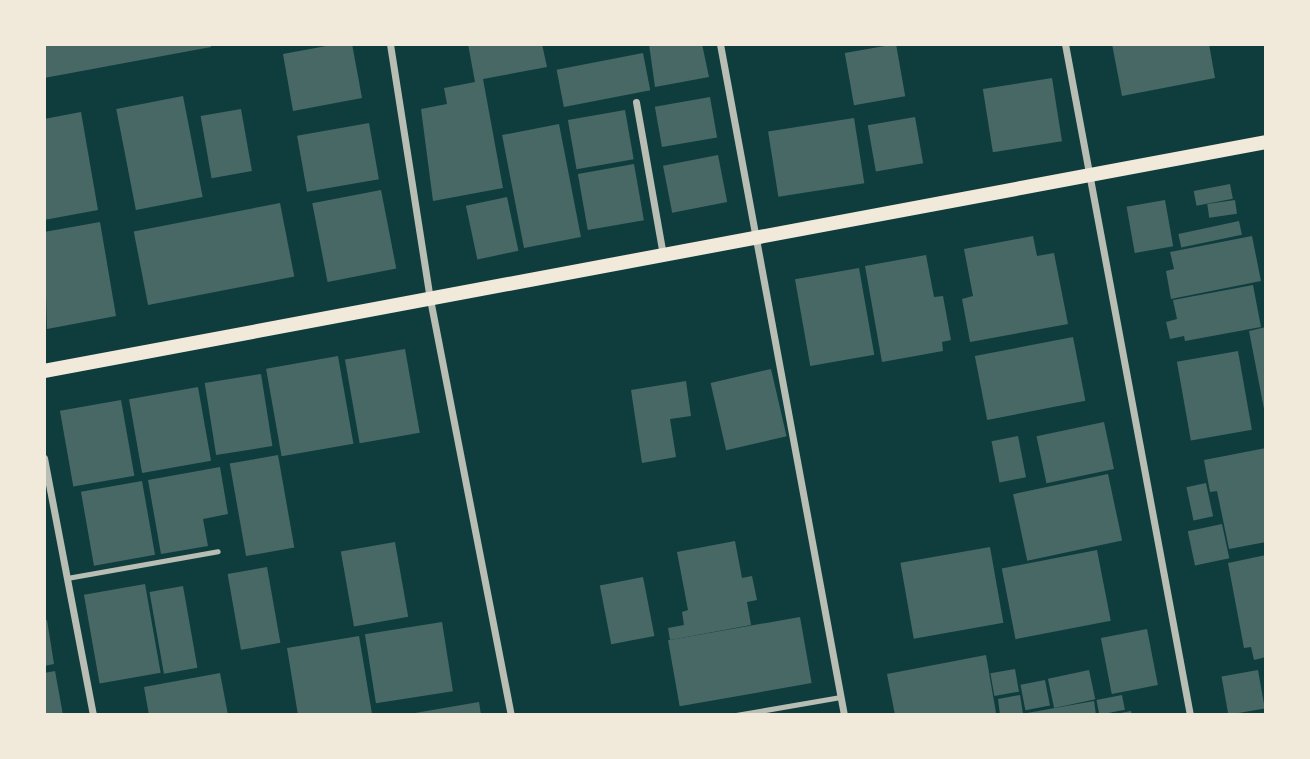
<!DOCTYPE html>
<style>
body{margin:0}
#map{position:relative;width:1310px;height:759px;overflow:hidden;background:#0f3d3e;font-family:"Sofia Sans Condensed",sans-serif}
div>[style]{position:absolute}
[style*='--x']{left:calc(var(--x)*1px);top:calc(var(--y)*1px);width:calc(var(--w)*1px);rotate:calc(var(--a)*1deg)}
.building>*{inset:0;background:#486865;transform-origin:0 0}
.service>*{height:5px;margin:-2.5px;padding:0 2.5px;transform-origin:2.5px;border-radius:2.5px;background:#b8beb3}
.minor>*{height:7px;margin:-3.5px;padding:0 3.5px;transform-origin:3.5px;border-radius:3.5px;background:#b8beb3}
.secondary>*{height:14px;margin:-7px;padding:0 7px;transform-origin:7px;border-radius:7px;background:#f1e9da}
span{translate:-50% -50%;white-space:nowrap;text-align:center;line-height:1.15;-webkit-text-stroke:7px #f1e9da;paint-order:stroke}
.frame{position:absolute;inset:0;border:46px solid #f1e9da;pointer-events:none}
</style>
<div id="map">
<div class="building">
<div style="clip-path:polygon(44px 44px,211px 44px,211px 47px,44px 78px)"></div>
<div style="clip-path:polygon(337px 44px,352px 44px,362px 98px,293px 111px,283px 54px)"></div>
<div style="clip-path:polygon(468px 44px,542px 44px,547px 67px,483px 79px,503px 188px,433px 201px,421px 109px,447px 104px,444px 88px,475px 82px)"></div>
<div style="clip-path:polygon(649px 44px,702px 44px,709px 77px,655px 87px)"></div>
<div style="left:896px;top:44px;width:53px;height:52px;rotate:80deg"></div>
<div style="clip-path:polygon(1112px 44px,1209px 44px,1215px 78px,1122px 96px)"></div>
<div style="left:643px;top:53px;width:38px;height:88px;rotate:79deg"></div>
<div style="left:1052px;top:78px;width:64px;height:70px;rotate:81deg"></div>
<div style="left:183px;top:96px;width:103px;height:68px;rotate:79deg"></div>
<div style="left:710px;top:97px;width:41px;height:56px;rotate:80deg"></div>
<div style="left:241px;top:109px;width:63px;height:41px;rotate:80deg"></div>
<div style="left:625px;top:110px;width:50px;height:58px;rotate:80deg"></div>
<div style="clip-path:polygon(81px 112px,98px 210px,44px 220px,44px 119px)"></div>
<div style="left:915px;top:117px;width:47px;height:48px;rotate:80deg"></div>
<div style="left:854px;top:118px;width:66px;height:87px;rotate:81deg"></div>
<div style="left:369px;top:123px;width:57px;height:73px;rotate:80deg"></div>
<div style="left:559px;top:124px;width:115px;height:58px;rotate:79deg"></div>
<div style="left:718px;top:155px;width:48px;height:56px;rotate:79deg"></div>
<div style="left:634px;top:164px;width:57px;height:57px;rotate:80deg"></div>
<div style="left:1230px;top:184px;width:15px;height:37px;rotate:79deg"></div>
<div style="left:381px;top:190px;width:80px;height:70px;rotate:79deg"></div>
<div style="left:507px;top:197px;width:55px;height:42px;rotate:78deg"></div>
<div style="left:1165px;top:200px;width:47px;height:39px;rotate:80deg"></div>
<div style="left:1235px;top:200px;width:14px;height:28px;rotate:82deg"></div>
<div style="left:280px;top:203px;width:75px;height:149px;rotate:79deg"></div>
<div style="left:1239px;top:221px;width:14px;height:62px;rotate:78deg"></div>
<div style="clip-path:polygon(100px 222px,116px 316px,47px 329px,44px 232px)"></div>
<div style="clip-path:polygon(1033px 236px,1037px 256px,1054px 253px,1068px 324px,970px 342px,962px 299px,973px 296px,964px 249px)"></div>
<div style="clip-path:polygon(1252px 236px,1261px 281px,1171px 299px,1166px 271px,1174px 269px,1170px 252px)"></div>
<div style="clip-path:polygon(926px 255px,934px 297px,943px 296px,951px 340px,942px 342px,943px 351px,882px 362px,865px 266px)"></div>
<div style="left:859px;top:268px;width:88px;height:65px;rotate:80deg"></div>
<div style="clip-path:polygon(1253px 285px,1261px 327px,1185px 341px,1184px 336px,1170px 339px,1166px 322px,1177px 319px,1173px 300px)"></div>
<div style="clip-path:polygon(1266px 327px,1266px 414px,1265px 414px,1249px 331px)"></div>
<div style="left:1073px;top:337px;width:65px;height:100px;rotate:79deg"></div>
<div style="left:405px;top:349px;width:85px;height:61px;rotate:80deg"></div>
<div style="left:1238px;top:351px;width:80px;height:62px;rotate:80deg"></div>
<div style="left:338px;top:356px;width:89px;height:73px;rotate:80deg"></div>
<div style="left:771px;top:369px;width:69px;height:62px;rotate:77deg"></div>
<div style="left:261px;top:374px;width:73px;height:57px;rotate:81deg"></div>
<div style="clip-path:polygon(686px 381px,691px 416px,670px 419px,676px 457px,642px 463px,631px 390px)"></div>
<div style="left:198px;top:387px;width:75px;height:70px;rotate:80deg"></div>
<div style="left:121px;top:400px;width:77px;height:62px;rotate:80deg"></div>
<div style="left:1104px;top:422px;width:48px;height:69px;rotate:78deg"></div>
<div style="left:1018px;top:436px;width:42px;height:27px;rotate:79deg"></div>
<div style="clip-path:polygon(1266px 448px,1266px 542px,1229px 549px,1217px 491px,1210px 492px,1204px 460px)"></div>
<div style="left:278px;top:455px;width:94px;height:49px;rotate:80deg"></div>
<div style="clip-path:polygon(220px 467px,228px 514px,203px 519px,208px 546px,161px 554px,148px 480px)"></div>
<div style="left:1108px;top:474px;width:68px;height:97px;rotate:78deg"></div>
<div style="left:142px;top:481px;width:75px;height:62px;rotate:80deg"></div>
<div style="left:1206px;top:483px;width:34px;height:20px;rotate:78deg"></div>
<div style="left:1222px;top:524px;width:35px;height:35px;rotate:78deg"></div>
<div style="clip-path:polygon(735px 541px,742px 578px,752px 576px,757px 600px,747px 602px,751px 625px,670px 640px,668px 628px,684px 625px,682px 612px,688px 610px,677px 552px)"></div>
<div style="left:395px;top:542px;width:76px;height:55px;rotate:80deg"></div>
<div style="left:990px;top:547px;width:77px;height:91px;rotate:80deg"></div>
<div style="left:1097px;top:550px;width:72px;height:97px;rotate:79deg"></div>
<div style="clip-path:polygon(1266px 555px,1266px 657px,1254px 660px,1251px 647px,1244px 648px,1228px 563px)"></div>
<div style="left:267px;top:567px;width:77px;height:40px;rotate:80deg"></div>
<div style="left:643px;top:577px;width:60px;height:44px;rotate:79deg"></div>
<div style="left:145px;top:584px;width:90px;height:62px;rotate:80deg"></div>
<div style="left:183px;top:586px;width:83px;height:34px;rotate:80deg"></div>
<div style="left:800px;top:617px;width:67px;height:134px;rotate:80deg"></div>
<div style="clip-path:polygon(47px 620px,54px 664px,44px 666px,44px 621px)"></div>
<div style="left:442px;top:622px;width:70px;height:78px;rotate:81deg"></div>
<div style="left:1147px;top:629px;width:57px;height:47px;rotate:79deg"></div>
<div style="clip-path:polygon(359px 636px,372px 714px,298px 715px,287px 648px)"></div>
<div style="clip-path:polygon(986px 655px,996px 713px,895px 715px,887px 674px)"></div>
<div style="left:1015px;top:669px;width:23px;height:25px;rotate:80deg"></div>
<div style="left:1089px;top:670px;width:30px;height:42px;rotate:78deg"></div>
<div style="left:1258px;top:670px;width:39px;height:37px;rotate:80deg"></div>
<div style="clip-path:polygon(55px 671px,63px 715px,44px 715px,44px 673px)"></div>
<div style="clip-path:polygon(220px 673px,228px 715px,149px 715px,144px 687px)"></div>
<div style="left:1045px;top:680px;width:26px;height:25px;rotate:79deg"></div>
<div style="clip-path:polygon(1020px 695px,1023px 714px,1000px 715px,998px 699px)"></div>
<div style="left:1122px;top:695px;width:15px;height:26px;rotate:79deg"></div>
<div style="clip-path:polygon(1094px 701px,1096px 715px,1027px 715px,1027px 713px)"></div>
<div style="clip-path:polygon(479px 702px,481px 715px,410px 715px,409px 714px)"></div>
<div style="clip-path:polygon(1131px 711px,1132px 715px,1115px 715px,1115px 714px)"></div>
</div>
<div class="service">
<div style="--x:67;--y:578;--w:153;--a:-10.1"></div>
<div style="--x:736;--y:715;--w:106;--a:-9.8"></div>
</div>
<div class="minor">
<div style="--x:390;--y:44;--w:258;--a:81.1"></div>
<div style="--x:430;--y:299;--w:424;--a:79"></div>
<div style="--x:720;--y:44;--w:682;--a:79.53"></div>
<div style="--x:1065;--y:44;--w:683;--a:79.45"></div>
<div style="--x:636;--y:102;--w:155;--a:80"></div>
<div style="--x:44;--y:458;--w:262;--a:79.2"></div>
</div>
<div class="secondary">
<div style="--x:44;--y:371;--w:1243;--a:-10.61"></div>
</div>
<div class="frame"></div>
</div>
